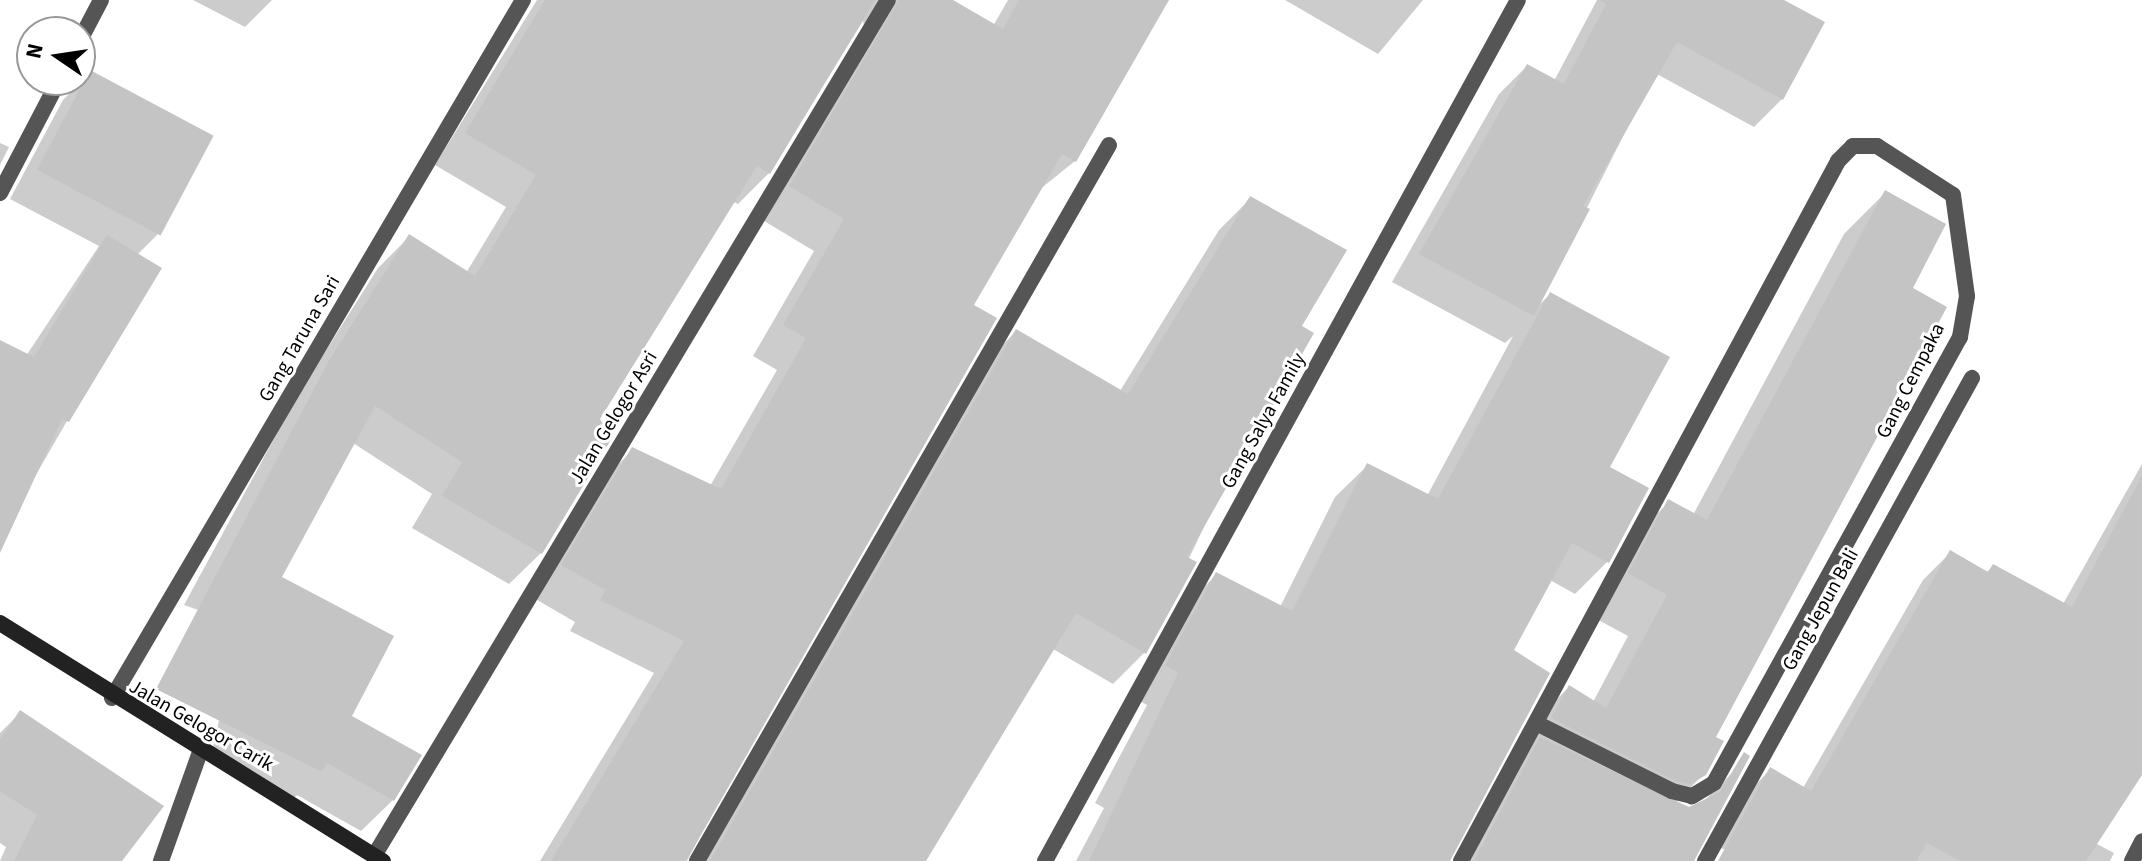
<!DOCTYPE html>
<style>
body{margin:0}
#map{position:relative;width:2142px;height:861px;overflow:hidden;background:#fff;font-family:"Source Sans 3",sans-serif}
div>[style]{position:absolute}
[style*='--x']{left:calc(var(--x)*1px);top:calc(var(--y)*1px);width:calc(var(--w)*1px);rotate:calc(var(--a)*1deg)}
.shadow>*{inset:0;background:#0003}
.building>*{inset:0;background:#c4c4c4;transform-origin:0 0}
.street>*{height:16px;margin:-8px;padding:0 8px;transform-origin:8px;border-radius:8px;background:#555}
.secondary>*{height:16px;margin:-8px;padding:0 8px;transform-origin:8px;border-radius:8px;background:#222}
span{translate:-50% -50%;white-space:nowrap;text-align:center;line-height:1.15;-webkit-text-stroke:6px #fff;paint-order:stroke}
.street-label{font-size:20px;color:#000}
.north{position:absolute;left:16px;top:16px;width:80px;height:80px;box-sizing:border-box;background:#fff;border:2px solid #999;border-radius:50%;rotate:283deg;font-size:22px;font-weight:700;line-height:32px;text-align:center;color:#000}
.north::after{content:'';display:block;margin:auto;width:28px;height:36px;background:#000;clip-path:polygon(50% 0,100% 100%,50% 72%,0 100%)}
</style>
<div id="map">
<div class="shadow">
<div style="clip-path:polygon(193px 0,272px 0,245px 27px)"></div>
<div style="clip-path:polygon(537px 0,949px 0,993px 26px,1008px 0,1167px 0,1075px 161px,1039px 190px,972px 305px,687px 861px,540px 861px,654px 673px,570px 631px,575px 622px,532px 597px,601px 481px,633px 450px,710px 486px,777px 370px,753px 356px,814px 251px,759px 218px,867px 39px,863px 21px,769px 173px,738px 204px,732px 201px,598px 419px,541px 553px,509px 584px,412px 528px,432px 494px,353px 443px,280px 578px,393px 800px,361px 831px,297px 795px,289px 803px,210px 761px,240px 625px,184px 605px,296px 398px,378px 268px,410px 236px,466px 273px,506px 207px,435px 165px)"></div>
<div style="clip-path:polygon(1285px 0,1423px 0,1378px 54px)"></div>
<div style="clip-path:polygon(1597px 0,1780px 0,1782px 99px,1754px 127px,1655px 73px,1537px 307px,1550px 294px,1608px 468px,1607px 562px,1575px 594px,1550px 580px,1511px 651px,1448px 861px,1076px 861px,1104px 808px,1095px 803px,1147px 705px,1134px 698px,1185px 606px,1217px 574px,1280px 607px,1335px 497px,1368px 465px,1427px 496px,1513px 336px,1505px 343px,1392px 282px,1499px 94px,1527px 66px,1554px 81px)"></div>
<div style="clip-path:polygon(91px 72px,210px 137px,158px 234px,137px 255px,67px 421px,0 537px,0 342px,26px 356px,99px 246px,10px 199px,63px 100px)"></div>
<div style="clip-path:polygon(0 143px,9px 147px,0 165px)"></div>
<div style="clip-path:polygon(1885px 193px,1910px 289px,1713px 737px,1704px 774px,1676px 802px,1689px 809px,1702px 803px,1748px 757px,1674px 861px,1460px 861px,1528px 728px,1569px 687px,1593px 702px,1628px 636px,1589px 615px,1628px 542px,1669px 502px,1693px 515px,1844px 234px)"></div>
<div style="clip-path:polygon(1251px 198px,1299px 327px,1144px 653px,1113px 684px,1053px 649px,924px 861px,698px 861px,985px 363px,1016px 331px,1120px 391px,1219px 230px)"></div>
<div style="clip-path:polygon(2142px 464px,2142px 771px,2095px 843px,2114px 853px,2110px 861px,1745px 861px,1716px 845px,1743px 797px,1770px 770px,1803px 788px,1923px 580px,1950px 553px,1986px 573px,1993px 566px,2063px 604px)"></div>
<div style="clip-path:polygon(20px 713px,119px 861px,0 861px,6px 847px,0 843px,0 733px)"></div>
</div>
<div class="building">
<div style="clip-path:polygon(545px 0,875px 0,770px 174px,757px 166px,600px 419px,612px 438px,542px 554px,442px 496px,462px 462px,375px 406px,282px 577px,394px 636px,352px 716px,422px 755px,394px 801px,327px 763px,322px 772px,156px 689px,327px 364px,409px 234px,475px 276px,536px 175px,465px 133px)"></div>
<div style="clip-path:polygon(899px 0,953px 0,1003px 29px,1019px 0,1169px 0,1076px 162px,1062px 154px,974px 305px,997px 318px,686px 861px,551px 861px,684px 641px,600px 600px,605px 590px,561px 565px,632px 447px,721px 489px,806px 338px,783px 325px,844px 219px,789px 186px)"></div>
<div style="clip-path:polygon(1599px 0,1784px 0,1825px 22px,1783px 100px,1677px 42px,1583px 206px,1590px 209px,1534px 316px,1419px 254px,1527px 64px,1564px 84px,1606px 4px)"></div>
<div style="left:90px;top:70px;width:140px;height:113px;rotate:28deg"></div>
<div style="clip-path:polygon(1885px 190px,1946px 224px,1913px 288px,1947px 307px,1716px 737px,1724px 741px,1706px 775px,1690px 784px,1676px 781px,1551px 718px,1569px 685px,1606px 708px,1667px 595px,1628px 573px,1668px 499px,1707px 520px)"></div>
<div style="clip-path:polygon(1250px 196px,1347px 250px,1302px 326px,1314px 333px,1187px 557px,1197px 562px,1146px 654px,1076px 613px,926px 861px,710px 861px,1016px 329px,1128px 394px)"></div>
<div style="clip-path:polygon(107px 235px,162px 268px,69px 422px,62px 419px,0 553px,0 340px,34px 357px)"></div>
<div style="clip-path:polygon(1550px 292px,1670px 357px,1610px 467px,1649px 488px,1609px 563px,1572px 543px,1514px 650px,1550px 673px,1450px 861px,1089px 861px,1178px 673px,1165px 665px,1216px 572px,1292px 611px,1367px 463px,1438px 499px)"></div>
<div style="clip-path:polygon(2142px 476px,2142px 775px,2086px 861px,1960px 861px,1927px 843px,1916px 861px,1718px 861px,1770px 767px,1811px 791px,1950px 550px,1988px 572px,1993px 564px,2072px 607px)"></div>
<div style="clip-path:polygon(20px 710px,164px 806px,122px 861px,14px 861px,37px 815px,0 791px,0 740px)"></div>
<div style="clip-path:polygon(1540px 737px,1689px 807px,1720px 792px,1744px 752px,1750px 756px,1694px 861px,1474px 861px)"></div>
</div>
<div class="street">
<div style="--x:80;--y:40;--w:45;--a:-62.3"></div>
<div style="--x:0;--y:193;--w:127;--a:-62.4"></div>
<div style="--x:112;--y:698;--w:810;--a:-59.51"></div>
<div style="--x:374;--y:856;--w:998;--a:-59.02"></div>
<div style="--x:161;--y:861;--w:119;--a:-70.3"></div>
<div style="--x:697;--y:861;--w:826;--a:-60.08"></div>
<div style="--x:1045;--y:861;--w:982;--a:-61.22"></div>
<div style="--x:1461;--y:861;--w:795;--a:-61.69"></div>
<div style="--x:1838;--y:161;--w:21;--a:-45"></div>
<div style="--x:1853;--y:146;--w:24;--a:0"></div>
<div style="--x:1877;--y:146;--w:90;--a:32.8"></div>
<div style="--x:1953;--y:195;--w:102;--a:82.1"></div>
<div style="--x:1967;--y:296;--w:42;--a:99.7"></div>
<div style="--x:1960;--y:337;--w:509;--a:118.88"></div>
<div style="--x:1714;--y:783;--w:26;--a:149"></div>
<div style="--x:1692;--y:796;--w:21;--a:-166"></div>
<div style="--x:1672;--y:791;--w:150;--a:-153.4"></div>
<div style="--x:1705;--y:861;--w:552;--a:-61.07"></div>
<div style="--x:2132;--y:861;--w:22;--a:-63"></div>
</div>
<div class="secondary">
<div style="--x:0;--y:623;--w:451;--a:31.9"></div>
</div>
<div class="street-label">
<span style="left:300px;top:339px;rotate:-60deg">Gang Taruna Sari</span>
<span style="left:1911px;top:381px;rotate:-63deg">Gang Cempaka</span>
<span style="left:614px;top:418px;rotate:-59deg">Jalan Gelogor Asri</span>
<span style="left:1264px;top:421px;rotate:-61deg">Gang Salya Family</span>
<span style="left:1821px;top:610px;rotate:-61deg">Gang Jepun Bali</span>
<span style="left:201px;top:726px;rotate:30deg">Jalan Gelogor Carik</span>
</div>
<div class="north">N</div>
</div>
